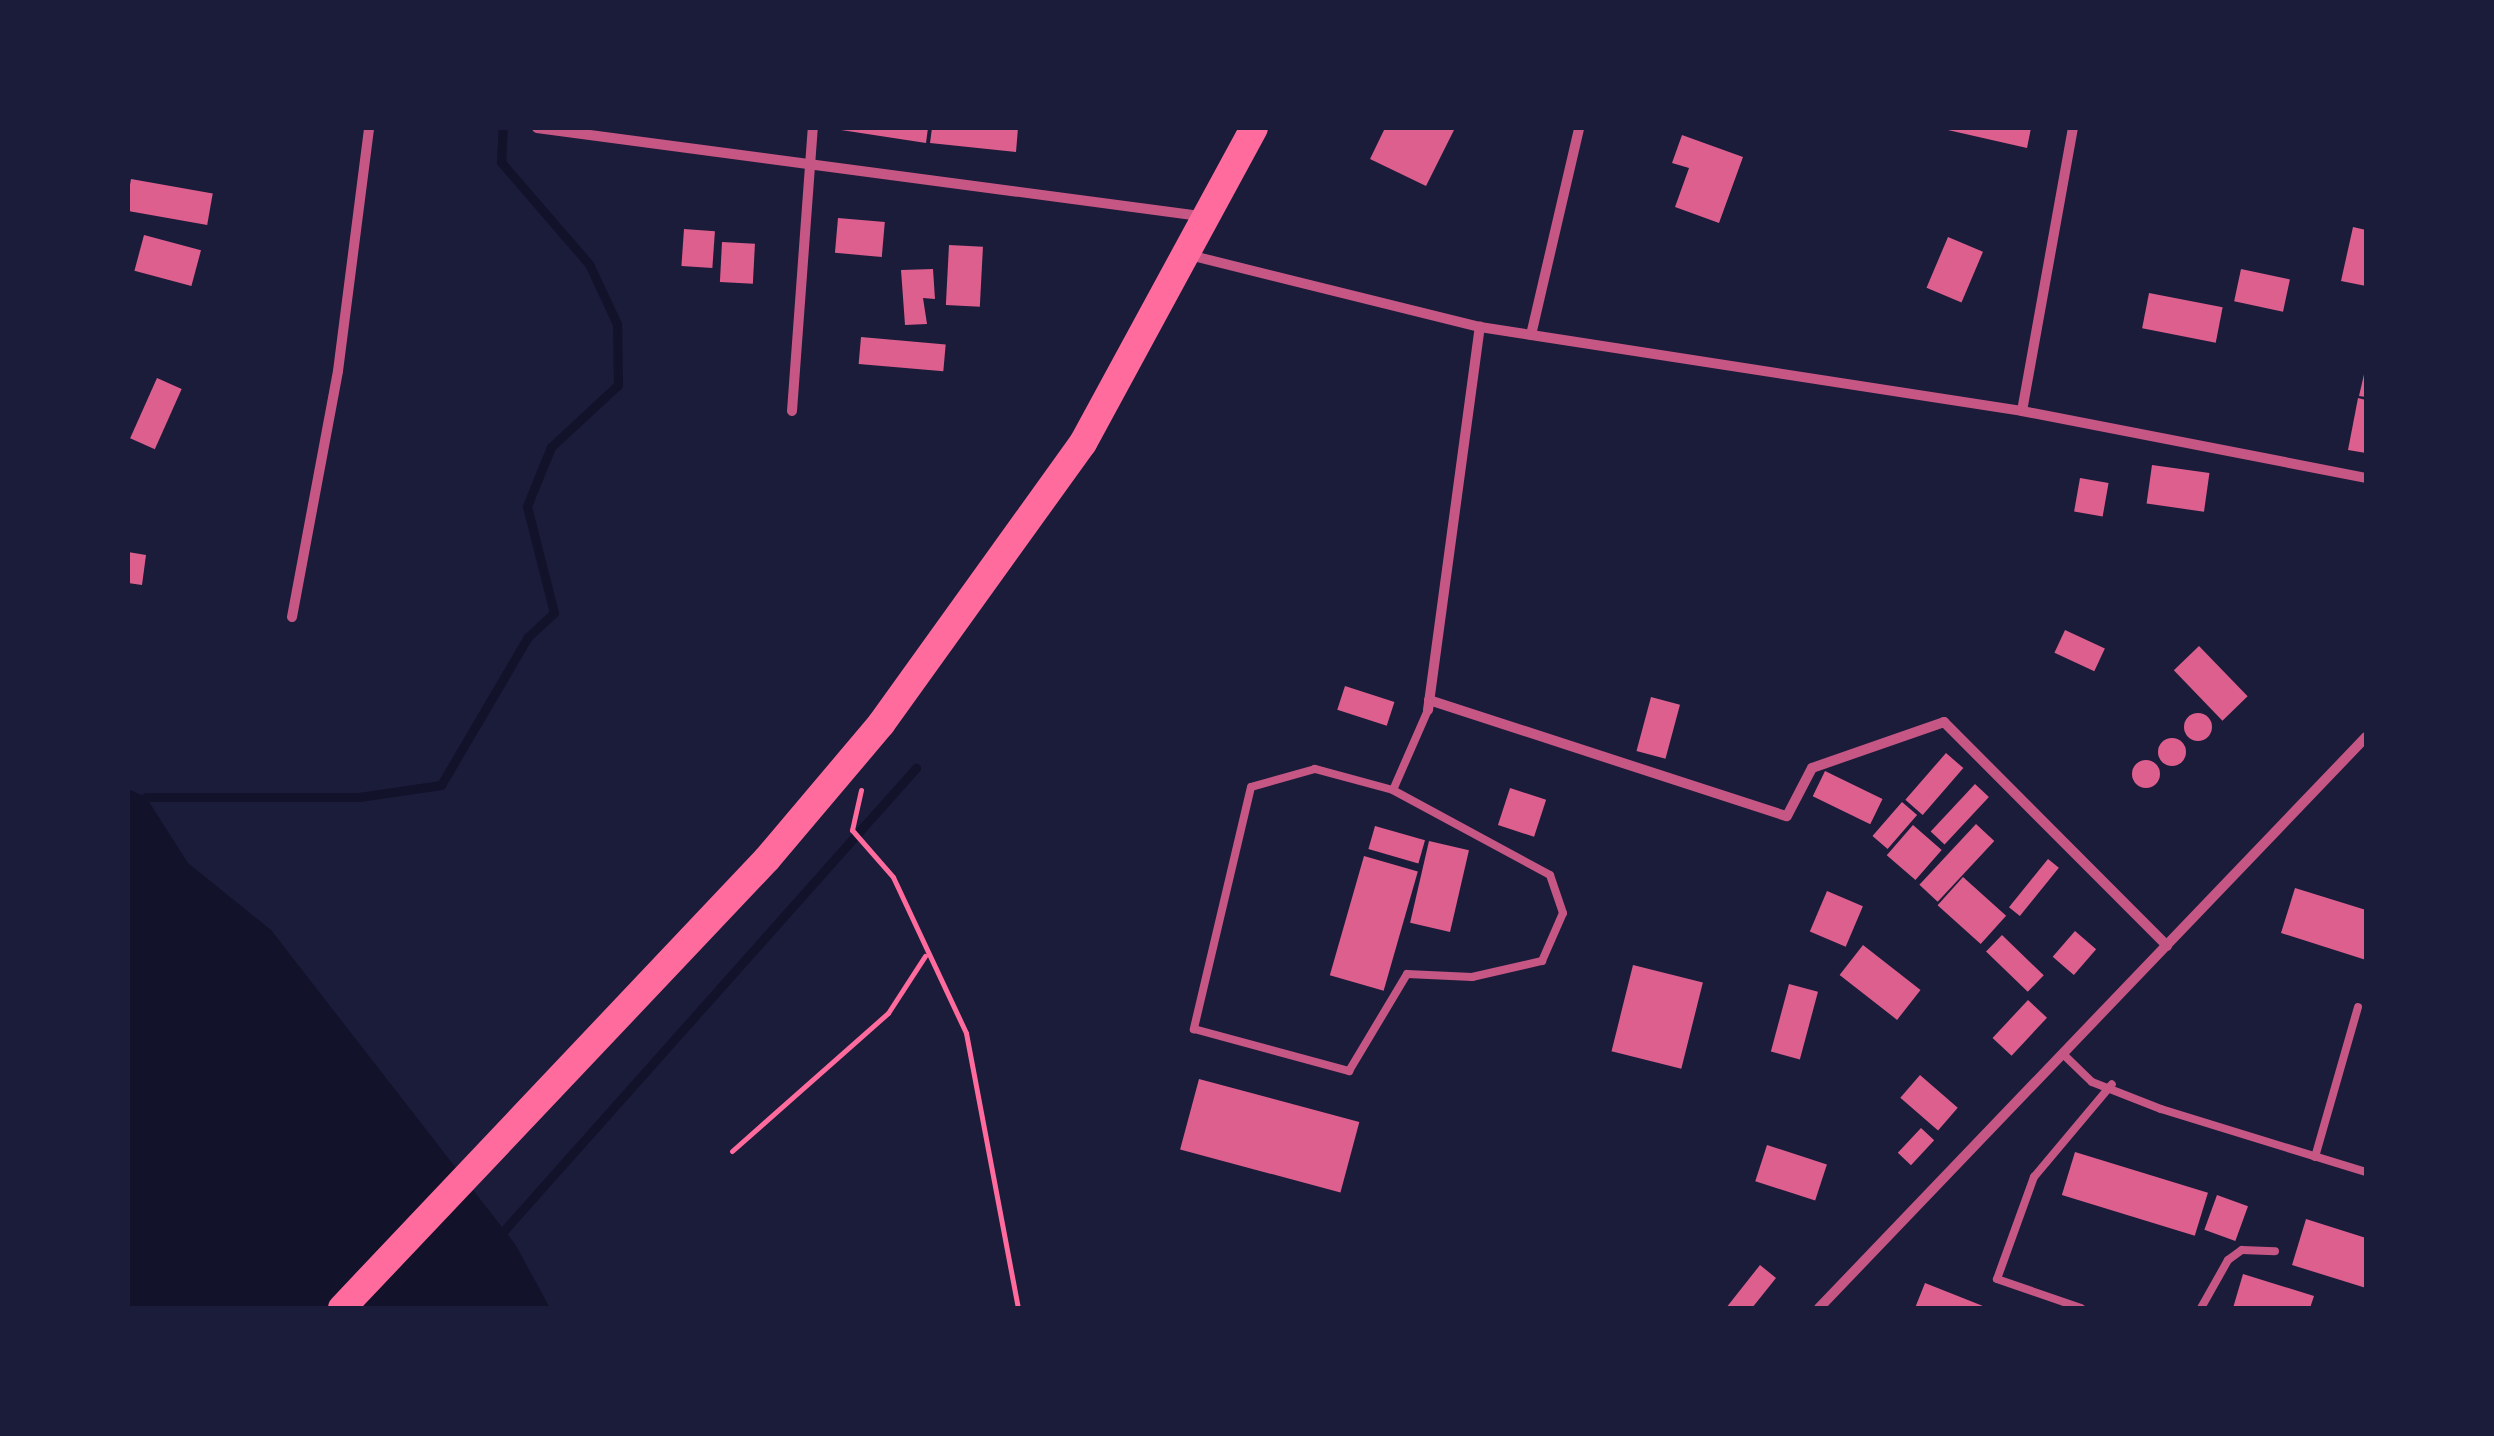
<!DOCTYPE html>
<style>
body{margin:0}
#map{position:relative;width:2494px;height:1436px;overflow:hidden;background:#1b1b3a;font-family:"Fira Sans",sans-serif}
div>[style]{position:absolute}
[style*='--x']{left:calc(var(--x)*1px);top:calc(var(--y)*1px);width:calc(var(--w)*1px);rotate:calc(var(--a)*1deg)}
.water>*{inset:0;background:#12122b}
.stream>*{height:9px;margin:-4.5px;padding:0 4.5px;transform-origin:4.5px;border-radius:4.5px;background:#12122b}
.building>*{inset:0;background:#dd5f8e;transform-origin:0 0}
.round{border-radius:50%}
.path>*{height:5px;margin:-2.5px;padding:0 2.5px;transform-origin:2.5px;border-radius:2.5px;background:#ff6b9d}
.service>*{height:8px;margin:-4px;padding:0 4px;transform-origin:4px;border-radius:4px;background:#c65784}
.minor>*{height:10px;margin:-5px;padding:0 5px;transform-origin:5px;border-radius:5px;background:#c65784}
.trunk>*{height:28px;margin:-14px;padding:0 14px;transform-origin:14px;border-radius:14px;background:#ff6b9d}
span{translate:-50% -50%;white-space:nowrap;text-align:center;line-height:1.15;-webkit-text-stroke:8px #1b1b3a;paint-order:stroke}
.frame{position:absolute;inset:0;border:130px solid #1b1b3a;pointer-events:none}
</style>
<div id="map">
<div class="water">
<div style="clip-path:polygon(128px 789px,146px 797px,188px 863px,271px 930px,515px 1244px,550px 1308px,128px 1308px)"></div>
</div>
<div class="stream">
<div style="--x:146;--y:797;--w:213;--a:0"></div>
<div style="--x:359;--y:797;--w:83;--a:-8.3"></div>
<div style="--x:441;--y:785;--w:172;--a:-59.6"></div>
<div style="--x:528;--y:637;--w:35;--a:-43"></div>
<div style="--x:554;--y:613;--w:110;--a:-104.2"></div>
<div style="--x:527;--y:506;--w:64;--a:-67.9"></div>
<div style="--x:551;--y:447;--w:91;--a:-42.8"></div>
<div style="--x:618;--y:385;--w:61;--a:-90.9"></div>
<div style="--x:617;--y:324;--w:66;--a:-115"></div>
<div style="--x:589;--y:264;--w:135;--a:-130.8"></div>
<div style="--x:501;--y:162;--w:34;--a:-87"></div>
<div style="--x:499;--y:1236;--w:627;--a:-48.3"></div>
</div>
<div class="building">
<div style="clip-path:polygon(828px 128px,928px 128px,926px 143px)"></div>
<div style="clip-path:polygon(932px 128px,1018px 128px,1016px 152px,930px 143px)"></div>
<div style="clip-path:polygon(1385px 128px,1455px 128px,1426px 186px,1370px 159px)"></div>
<div style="clip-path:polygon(1939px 128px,2031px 128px,2027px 148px)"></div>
<div style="clip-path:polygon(1682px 135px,1743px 157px,1719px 223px,1675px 207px,1689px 168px,1672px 163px)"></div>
<div style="left:131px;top:179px;width:83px;height:32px;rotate:10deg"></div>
<div style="left:838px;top:218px;width:47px;height:35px;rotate:5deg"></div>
<div style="clip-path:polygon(2353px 227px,2366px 230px,2366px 286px,2341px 281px)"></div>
<div style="left:684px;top:229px;width:31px;height:37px;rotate:4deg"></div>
<div style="left:144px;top:235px;width:59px;height:37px;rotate:15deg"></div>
<div style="left:1948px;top:237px;width:38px;height:55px;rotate:23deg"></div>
<div style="left:722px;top:242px;width:33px;height:40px;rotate:3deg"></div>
<div style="left:949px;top:245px;width:34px;height:60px;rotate:3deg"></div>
<div style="clip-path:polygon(933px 269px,935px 299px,923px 298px,927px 324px,905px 325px,901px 270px)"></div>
<div style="left:2241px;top:269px;width:50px;height:33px;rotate:12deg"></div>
<div style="left:2149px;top:293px;width:75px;height:36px;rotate:11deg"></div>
<div style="left:861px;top:337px;width:85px;height:27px;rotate:5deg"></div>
<div style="clip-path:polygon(2365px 370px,2366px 370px,2366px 397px,2359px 396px)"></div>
<div style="left:157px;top:378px;width:27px;height:66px;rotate:24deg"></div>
<div style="clip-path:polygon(2358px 398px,2366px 400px,2366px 453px,2348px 450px)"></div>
<div style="left:2152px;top:465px;width:58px;height:39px;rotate:8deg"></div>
<div style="left:2080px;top:478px;width:29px;height:34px;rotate:10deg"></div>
<div style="clip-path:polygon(128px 552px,146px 555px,142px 585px,128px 583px)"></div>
<div style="left:2065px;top:630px;width:44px;height:25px;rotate:25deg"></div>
<div style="left:2199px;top:646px;width:70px;height:35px;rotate:46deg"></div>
<div style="left:1345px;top:686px;width:52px;height:25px;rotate:18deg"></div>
<div style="left:1651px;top:697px;width:30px;height:56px;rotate:15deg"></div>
<div class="round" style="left:2184px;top:713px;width:28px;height:28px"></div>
<div class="round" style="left:2158px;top:738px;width:28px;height:28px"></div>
<div style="left:1946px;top:753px;width:23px;height:62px;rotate:41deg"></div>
<div class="round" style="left:2132px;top:760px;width:28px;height:28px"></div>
<div style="left:1825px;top:771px;width:64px;height:28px;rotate:26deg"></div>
<div style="left:1975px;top:784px;width:19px;height:65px;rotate:43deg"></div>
<div style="left:1510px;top:788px;width:38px;height:39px;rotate:18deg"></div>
<div style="left:1902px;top:802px;width:20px;height:45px;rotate:41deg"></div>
<div style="left:1976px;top:824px;width:25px;height:83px;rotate:43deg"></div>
<div style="left:1913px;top:825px;width:38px;height:40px;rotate:41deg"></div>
<div style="left:1375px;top:826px;width:52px;height:24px;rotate:16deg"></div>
<div style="left:1429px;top:841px;width:41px;height:84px;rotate:13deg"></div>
<div style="left:1364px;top:856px;width:56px;height:124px;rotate:16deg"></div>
<div style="left:2048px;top:859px;width:14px;height:62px;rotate:39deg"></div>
<div style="left:1963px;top:877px;width:58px;height:38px;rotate:42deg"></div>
<div style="clip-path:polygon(2295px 888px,2366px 910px,2366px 960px,2281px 933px)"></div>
<div style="left:1827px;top:891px;width:39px;height:44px;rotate:23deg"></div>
<div style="left:2075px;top:931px;width:28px;height:34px;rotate:41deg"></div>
<div style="left:2002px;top:935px;width:58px;height:23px;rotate:44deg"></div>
<div style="left:1863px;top:945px;width:73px;height:38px;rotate:38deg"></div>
<div style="left:1633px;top:965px;width:72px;height:89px;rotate:14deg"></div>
<div style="left:1789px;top:984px;width:30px;height:70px;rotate:15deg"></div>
<div style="left:2028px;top:1000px;width:26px;height:52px;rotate:43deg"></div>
<div style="left:1920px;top:1075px;width:50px;height:30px;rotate:41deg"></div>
<div style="left:1199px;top:1079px;width:166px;height:73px;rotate:15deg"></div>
<div style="left:1921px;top:1128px;width:18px;height:34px;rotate:43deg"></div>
<div style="left:1767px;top:1145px;width:63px;height:38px;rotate:18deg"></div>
<div style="left:2075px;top:1152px;width:139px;height:45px;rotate:17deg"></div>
<div style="left:2217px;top:1195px;width:33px;height:37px;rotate:20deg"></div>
<div style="clip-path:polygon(2306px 1219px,2366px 1238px,2366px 1288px,2292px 1265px)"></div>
<div style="clip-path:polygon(1760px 1265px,1776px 1278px,1752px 1308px,1726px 1308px)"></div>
<div style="clip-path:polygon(2243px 1274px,2314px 1296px,2310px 1308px,2233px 1308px)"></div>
<div style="clip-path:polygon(1925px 1283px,1988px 1308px,1915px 1308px)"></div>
</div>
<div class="path">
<div style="--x:861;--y:790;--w:41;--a:102.7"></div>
<div style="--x:852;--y:830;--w:62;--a:48.9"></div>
<div style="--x:893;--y:877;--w:172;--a:64.9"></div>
<div style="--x:966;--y:1033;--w:280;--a:79.3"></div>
<div style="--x:732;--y:1151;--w:208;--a:-41.5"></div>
<div style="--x:888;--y:1013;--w:68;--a:-57"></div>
</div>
<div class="service">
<div style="--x:1393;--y:790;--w:81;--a:-164.9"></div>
<div style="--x:1315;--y:769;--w:66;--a:164.3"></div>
<div style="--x:1251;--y:787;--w:249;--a:103.3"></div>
<div style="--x:1194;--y:1029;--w:161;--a:15.2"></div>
<div style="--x:1349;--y:1071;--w:113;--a:-59.1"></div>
<div style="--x:1407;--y:974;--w:65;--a:2.6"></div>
<div style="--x:1472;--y:977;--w:72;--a:-12.9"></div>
<div style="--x:1542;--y:961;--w:52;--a:-66.4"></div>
<div style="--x:1563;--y:913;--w:40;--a:-108.9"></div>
<div style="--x:1550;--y:875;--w:179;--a:-151.6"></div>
<div style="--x:1393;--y:790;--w:87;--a:-66.4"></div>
<div style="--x:2063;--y:1054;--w:40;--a:44"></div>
<div style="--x:2092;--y:1082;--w:74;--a:21.4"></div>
<div style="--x:2161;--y:1109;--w:214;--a:17.1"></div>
<div style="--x:2315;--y:1157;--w:156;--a:-74"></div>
<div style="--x:2081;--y:1308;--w:89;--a:-161"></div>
<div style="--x:1997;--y:1279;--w:109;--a:-70.1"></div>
<div style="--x:2034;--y:1177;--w:121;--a:-50"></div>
<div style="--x:2201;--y:1308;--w:55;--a:-60.6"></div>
<div style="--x:2228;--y:1260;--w:17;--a:-36"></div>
<div style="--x:2242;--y:1250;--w:33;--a:2"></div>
</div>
<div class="minor">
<div style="--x:537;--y:128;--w:669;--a:7.56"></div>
<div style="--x:1189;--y:255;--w:300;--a:13.9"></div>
<div style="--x:1480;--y:327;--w:548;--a:8.81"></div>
<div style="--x:2022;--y:411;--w:350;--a:11"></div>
<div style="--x:1531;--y:335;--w:212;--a:-76.9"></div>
<div style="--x:792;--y:411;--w:284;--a:-85.8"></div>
<div style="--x:2022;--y:411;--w:288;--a:-79.8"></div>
<div style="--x:292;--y:617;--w:250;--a:-79.4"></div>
<div style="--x:338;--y:371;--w:245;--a:-82.7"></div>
<div style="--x:1429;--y:700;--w:376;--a:18"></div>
<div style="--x:1787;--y:816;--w:54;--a:-62.5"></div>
<div style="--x:1812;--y:768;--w:140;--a:-19.2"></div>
<div style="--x:1944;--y:722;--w:316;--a:45.1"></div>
<div style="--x:1428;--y:710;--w:387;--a:-82.3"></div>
<div style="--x:1819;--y:1308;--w:791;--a:-46.23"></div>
</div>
<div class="trunk">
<div style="--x:342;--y:1308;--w:618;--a:-46.57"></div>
<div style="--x:767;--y:859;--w:177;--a:-49.8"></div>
<div style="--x:881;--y:724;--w:346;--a:-54.3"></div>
<div style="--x:1083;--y:443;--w:358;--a:-61.5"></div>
</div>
<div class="frame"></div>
</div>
